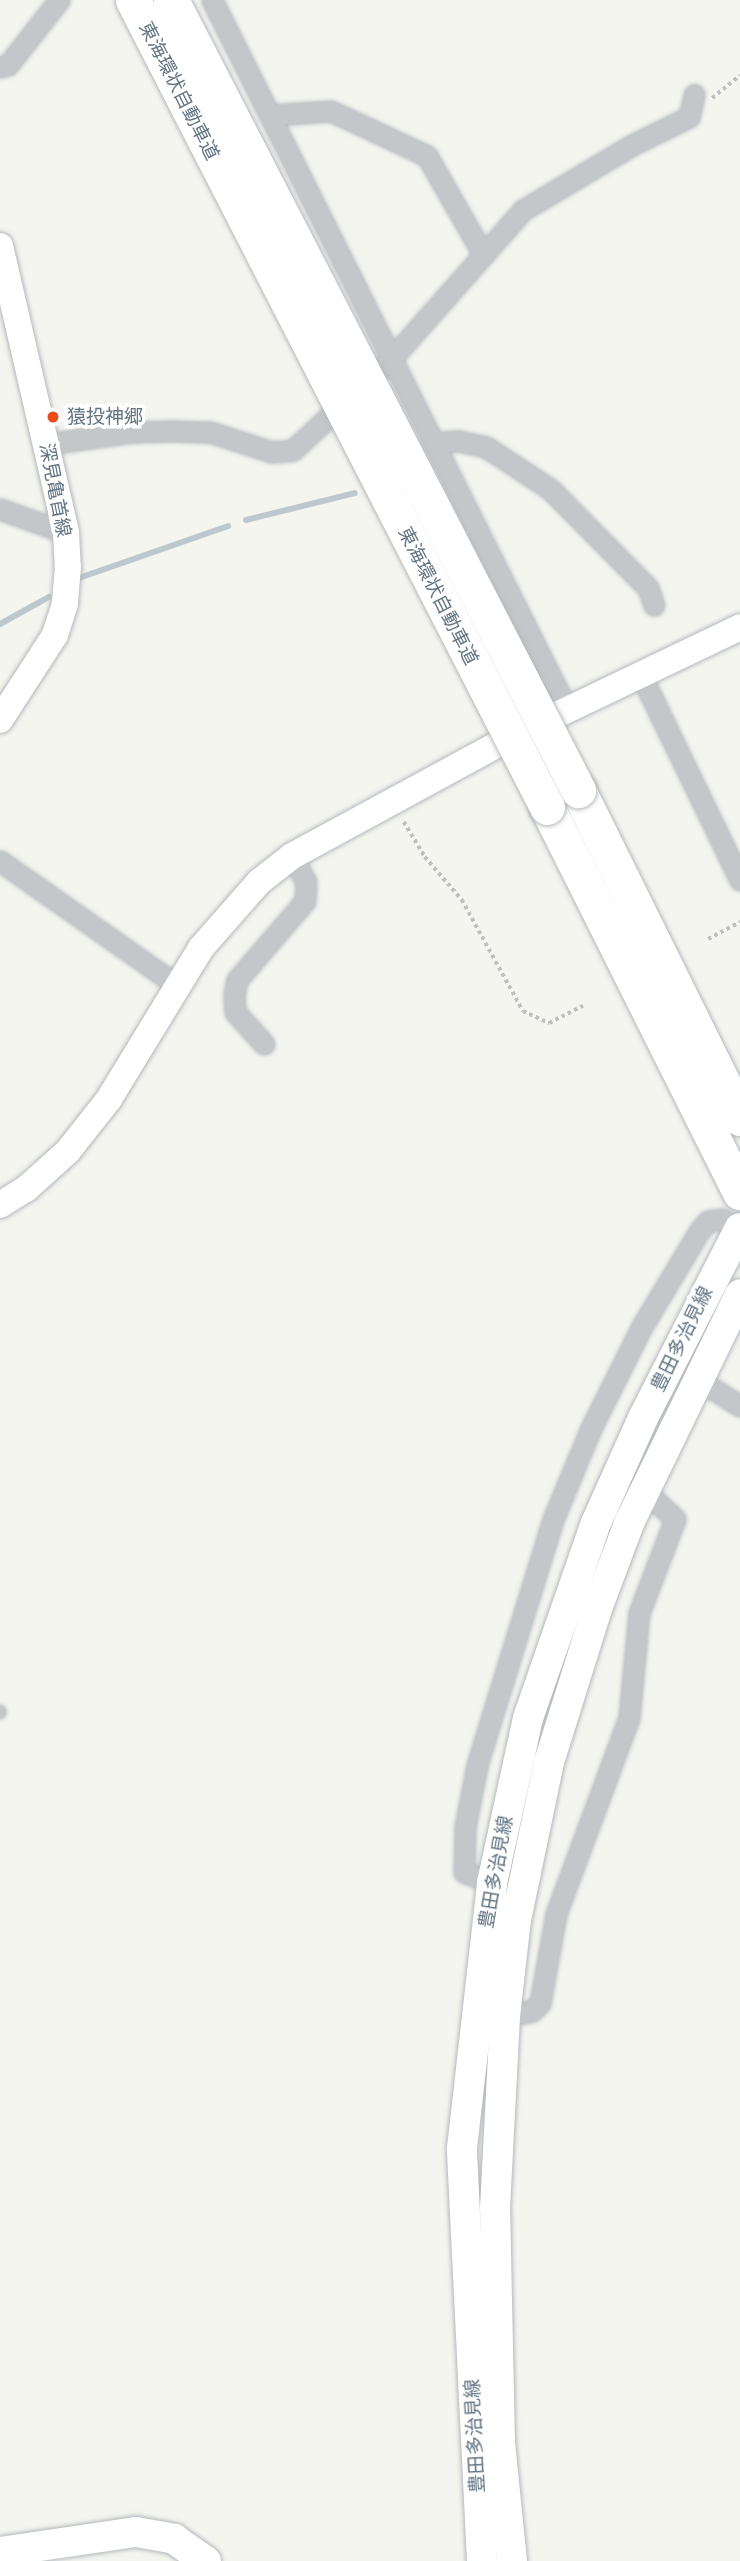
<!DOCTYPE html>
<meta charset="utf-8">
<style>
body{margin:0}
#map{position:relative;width:740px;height:2561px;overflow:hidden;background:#f5f5f0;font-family:Ubuntu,"Noto Sans JP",sans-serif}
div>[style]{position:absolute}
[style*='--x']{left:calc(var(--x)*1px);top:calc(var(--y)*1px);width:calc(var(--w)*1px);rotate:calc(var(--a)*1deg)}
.stream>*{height:6px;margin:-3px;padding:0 3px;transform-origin:3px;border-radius:3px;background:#bcc8cd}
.path>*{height:3.5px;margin-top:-1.75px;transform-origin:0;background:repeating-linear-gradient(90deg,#bdbfc1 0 3.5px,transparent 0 7px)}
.roads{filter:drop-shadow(0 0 2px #b3b9bd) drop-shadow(0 0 2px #b3b9bd)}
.lane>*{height:10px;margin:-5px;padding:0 5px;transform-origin:5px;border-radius:5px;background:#c4c7ca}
.street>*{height:19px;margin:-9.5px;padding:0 9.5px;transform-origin:9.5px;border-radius:9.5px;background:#c4c7ca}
.secondary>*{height:26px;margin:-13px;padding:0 13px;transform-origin:13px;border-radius:13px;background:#fff}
.primary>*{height:30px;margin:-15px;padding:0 15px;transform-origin:15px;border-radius:15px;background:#fff}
.highway>*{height:35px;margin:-17.5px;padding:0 17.5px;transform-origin:17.5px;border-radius:17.5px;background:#fff}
.bridges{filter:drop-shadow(0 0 2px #b6b9bc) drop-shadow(0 0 2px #b6b9bc)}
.highway-bridge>*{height:35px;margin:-17.5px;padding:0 17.5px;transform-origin:17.5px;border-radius:17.5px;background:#fff}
.dots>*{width:19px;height:19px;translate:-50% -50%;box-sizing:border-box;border:4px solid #fff;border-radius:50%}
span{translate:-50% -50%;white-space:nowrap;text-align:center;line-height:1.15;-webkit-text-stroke:7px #fff;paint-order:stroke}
.street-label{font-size:19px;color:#627483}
.poi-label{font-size:19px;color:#627483}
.left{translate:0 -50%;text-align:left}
</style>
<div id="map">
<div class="stream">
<div style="--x:246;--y:520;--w:112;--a:-13.9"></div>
<div style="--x:79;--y:578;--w:158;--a:-19.2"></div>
<div style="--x:0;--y:624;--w:56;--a:-28.9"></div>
</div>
<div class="path">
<div style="--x:712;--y:98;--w:36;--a:-39"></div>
<div style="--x:404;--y:822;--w:41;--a:59"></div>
<div style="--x:425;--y:857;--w:57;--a:49.3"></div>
<div style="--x:462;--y:900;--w:127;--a:61.2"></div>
<div style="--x:523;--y:1011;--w:29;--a:25"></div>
<div style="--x:549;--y:1023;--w:38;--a:-27"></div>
<div style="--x:708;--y:939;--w:36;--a:-28"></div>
</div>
<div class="roads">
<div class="lane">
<div style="--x:0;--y:1711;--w:2;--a:90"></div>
</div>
<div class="street">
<div style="--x:212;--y:0;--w:793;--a:63.4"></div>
<div style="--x:0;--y:67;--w:8;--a:-14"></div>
<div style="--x:8;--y:65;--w:83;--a:-51.9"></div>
<div style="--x:271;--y:115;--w:60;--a:-3.8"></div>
<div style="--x:331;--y:111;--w:106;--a:25.1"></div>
<div style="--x:427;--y:156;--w:113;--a:60.3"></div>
<div style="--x:433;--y:443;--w:25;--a:-5"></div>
<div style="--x:458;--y:441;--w:29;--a:12"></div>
<div style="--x:486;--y:447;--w:77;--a:33.3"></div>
<div style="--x:550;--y:489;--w:139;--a:45.3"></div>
<div style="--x:648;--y:588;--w:18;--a:71"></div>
<div style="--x:47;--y:444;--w:86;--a:-8"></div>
<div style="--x:132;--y:432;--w:42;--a:-1.4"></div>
<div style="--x:174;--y:431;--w:36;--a:2"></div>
<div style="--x:210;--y:432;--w:65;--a:17.9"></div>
<div style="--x:272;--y:452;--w:21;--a:-5"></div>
<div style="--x:293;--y:450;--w:135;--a:-42.9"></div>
<div style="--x:392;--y:358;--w:198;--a:-48.5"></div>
<div style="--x:523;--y:210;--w:127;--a:-30.8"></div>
<div style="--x:632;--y:145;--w:64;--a:-26.2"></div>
<div style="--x:689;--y:117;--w:23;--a:-77"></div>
<div style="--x:0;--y:509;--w:70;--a:20"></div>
<div style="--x:640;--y:673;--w:230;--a:64.2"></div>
<div style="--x:0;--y:861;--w:218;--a:35.1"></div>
<div style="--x:264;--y:1044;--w:43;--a:-132.2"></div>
<div style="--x:235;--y:1012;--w:18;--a:-93"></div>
<div style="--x:234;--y:994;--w:14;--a:-78"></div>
<div style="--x:237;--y:980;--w:104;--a:-49.3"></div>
<div style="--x:305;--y:901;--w:19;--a:-87"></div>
<div style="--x:306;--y:882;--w:30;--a:-118"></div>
<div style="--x:697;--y:1379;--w:51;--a:32.1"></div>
<div style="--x:492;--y:1883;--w:30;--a:-159"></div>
<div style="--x:464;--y:1872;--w:45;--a:-88.7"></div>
<div style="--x:465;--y:1827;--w:63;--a:-79"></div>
<div style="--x:477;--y:1765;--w:260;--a:-72.8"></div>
<div style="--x:554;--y:1517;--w:96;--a:-67.4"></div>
<div style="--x:591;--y:1428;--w:112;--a:-63.4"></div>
<div style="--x:641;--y:1328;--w:114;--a:-59"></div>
<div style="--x:700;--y:1230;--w:12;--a:-48"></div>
<div style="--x:708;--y:1221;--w:14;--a:-8"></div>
<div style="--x:722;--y:1219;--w:20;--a:33"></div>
<div style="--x:505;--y:2016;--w:27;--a:-10"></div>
<div style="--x:532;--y:2011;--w:11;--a:-45"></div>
<div style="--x:540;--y:2003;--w:90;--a:-79.8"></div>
<div style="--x:556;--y:1914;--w:209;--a:-69.6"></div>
<div style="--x:629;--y:1718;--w:105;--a:-84.6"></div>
<div style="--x:639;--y:1613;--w:101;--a:-69"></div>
<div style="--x:675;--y:1519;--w:42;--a:-136.9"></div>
</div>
<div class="secondary">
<div style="--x:0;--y:246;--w:294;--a:77"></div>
<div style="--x:66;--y:533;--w:34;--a:87"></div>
<div style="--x:68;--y:567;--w:37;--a:95"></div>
<div style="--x:65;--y:604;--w:33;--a:108"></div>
<div style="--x:55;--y:635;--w:101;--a:122.9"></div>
<div style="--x:0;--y:1205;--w:31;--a:-32"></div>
<div style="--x:26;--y:1189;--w:57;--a:-42.1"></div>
<div style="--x:68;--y:1151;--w:66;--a:-51.7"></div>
<div style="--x:109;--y:1099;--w:177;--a:-58.6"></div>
<div style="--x:201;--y:948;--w:88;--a:-48.7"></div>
<div style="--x:259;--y:882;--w:42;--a:-38.2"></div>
<div style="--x:292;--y:856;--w:256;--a:-28.5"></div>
<div style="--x:517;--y:734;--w:247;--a:-25.6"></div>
</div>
<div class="primary">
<div style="--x:0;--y:2552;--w:137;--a:-8.4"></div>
<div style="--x:136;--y:2532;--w:39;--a:10"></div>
<div style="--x:174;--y:2539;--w:39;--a:35"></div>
<div style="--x:482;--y:2561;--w:413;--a:-92.8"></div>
<div style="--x:462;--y:2148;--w:267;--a:-83.5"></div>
<div style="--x:492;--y:1883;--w:169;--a:-77.7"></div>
<div style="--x:528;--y:1718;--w:207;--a:-70.8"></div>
<div style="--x:596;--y:1523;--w:115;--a:-65.9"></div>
<div style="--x:643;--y:1418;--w:213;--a:-63"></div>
<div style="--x:512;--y:2561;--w:119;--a:-95.8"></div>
<div style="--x:500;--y:2443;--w:235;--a:-91.2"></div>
<div style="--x:495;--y:2208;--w:192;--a:-87"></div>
<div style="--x:505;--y:2016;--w:97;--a:-83.5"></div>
<div style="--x:516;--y:1920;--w:161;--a:-78.2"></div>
<div style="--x:549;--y:1762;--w:164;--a:-72.6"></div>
<div style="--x:598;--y:1606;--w:91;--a:-69.4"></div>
<div style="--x:630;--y:1521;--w:252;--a:-64.1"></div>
</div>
<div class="highway">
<div style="--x:578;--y:790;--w:366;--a:63.7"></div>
<div style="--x:547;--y:807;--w:431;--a:63.4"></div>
</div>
</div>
<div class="bridges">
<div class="highway-bridge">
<div style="--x:133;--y:0;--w:907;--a:62.84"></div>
<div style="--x:171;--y:0;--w:889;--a:62.74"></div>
</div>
</div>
<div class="dots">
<div style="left:53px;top:417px;background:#ed4c18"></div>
</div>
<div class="street-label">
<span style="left:179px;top:91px;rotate:63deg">東海環状自動車道</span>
<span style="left:55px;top:490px;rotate:79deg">深見亀首線</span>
<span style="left:438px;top:596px;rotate:63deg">東海環状自動車道</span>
<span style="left:682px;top:1339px;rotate:-64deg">豊田多治見線</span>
<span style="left:496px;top:1872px;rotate:-80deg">豊田多治見線</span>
<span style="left:475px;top:2436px;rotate:-93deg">豊田多治見線</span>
</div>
<div class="poi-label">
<span class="left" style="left:67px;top:417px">猿投神郷</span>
</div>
</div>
